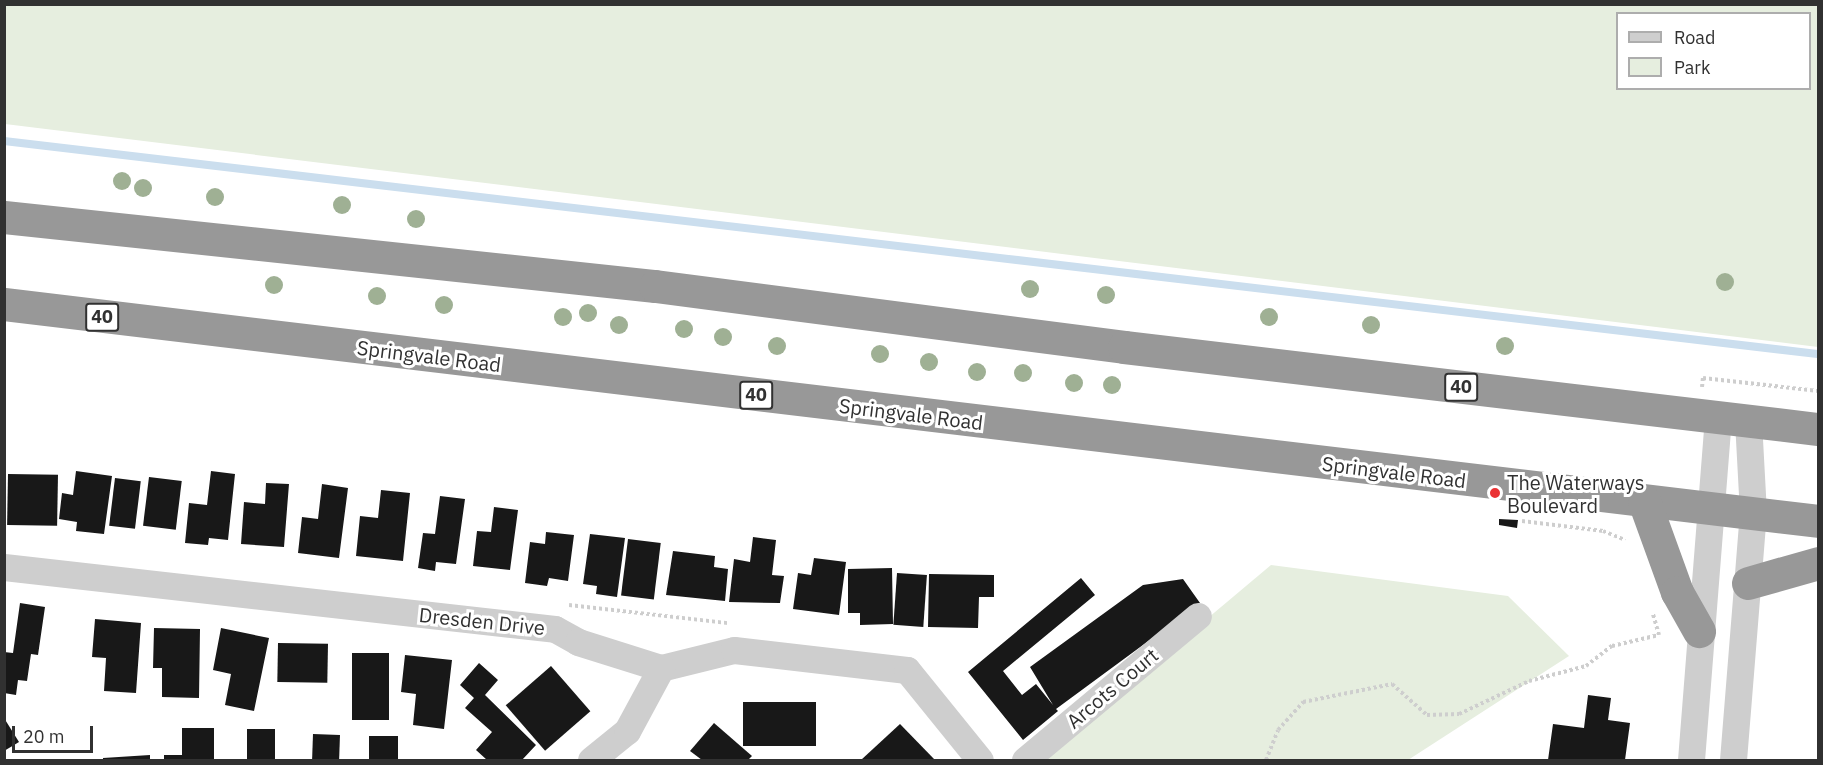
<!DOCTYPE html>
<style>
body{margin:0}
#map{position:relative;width:1823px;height:765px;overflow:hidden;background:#fff;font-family:"IBM Plex Sans",sans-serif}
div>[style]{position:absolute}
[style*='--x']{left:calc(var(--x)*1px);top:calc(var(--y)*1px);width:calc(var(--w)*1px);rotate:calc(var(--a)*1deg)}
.green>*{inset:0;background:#e6eedf}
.stream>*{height:8px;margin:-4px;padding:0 4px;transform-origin:4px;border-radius:4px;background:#cbdeee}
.building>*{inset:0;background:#181818;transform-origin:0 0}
.path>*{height:4px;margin-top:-2px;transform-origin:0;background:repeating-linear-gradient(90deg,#cecece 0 3px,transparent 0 6px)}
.street>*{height:27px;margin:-13.5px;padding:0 13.5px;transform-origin:13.5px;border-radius:13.5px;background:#cecece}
.highway>*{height:33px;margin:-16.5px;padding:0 16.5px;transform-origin:16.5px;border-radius:16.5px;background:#989898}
.trees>*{width:18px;height:18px;margin:-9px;border-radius:50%;background:#9fb094}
.dots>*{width:16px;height:16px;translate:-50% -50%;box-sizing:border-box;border:3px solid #fff;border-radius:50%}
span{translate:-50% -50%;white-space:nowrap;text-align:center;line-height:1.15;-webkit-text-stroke:6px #fff;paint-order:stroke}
.shield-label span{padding:2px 4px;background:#fff;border:2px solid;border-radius:4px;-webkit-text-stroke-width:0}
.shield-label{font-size:18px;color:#313131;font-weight:700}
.street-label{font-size:20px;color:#313131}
.poi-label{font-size:20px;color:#313131}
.left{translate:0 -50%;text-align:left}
.frame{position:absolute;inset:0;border:6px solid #313131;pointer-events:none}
.legend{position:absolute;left:1616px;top:12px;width:195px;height:78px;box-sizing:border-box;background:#fff;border:2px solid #adadad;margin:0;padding:8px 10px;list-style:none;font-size:18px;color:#313131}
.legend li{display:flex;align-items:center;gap:12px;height:30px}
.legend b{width:30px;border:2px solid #adadad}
.scale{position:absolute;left:12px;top:726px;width:81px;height:27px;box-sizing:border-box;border:3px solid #313131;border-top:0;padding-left:8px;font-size:18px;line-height:21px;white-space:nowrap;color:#313131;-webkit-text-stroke:4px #fff;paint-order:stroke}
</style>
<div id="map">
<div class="green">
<div style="clip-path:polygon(evenodd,5px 4px,1818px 5px,1818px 347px,5px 124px,5px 4px,1618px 14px,1810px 14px,1810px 88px,1618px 88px,1618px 14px)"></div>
<div style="clip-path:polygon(1271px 565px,1508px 596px,1569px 656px,1408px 760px,1039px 760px)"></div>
</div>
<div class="stream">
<div style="--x:4;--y:141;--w:1826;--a:6.7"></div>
</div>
<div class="building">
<div style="clip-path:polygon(76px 471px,112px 476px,104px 534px,76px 531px,77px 522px,59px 519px,62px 493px,73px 495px)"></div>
<div style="clip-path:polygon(211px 471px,235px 474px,228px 540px,209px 538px,208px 545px,185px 543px,189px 503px,207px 505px)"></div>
<div style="left:8px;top:474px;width:50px;height:51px;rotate:1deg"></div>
<div style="left:149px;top:477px;width:33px;height:49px;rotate:7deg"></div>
<div style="left:115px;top:478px;width:26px;height:48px;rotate:7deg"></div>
<div style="clip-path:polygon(266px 483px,289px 484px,284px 547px,241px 544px,244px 502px,265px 504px)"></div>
<div style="clip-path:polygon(322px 484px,348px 488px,339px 558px,298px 553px,302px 517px,318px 519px)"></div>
<div style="clip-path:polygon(381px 490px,410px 493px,403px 561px,356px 556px,360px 516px,378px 518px)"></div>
<div style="clip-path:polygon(440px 496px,465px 499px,456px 564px,436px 562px,435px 571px,418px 568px,423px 533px,435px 534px)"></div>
<div style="clip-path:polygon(494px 507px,518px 510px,510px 570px,473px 566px,477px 531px,491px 532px)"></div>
<div style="clip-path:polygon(1499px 519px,1518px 520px,1517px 528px,1499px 525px)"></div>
<div style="clip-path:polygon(546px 532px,574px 535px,568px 581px,549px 578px,547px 586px,525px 583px,530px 542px,545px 544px)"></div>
<div style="clip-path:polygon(590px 534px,625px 538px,617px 597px,596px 594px,597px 586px,583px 584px)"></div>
<div style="clip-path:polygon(753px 537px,776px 540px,772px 575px,784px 576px,780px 603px,729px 602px,734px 559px,750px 562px)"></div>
<div style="left:628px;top:539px;width:33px;height:57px;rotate:7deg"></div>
<div style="clip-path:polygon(673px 551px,715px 556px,714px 567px,728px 569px,725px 601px,666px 595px)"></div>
<div style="clip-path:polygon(814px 558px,846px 562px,839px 615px,793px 609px,798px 573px,811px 575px)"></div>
<div style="clip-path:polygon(892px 568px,893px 624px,860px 625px,860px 613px,848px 613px,848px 569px)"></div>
<div style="left:897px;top:573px;width:30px;height:52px;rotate:4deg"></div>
<div style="clip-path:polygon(929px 574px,994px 575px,994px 597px,979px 597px,978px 628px,928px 627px)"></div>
<div style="clip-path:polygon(1081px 578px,1095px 595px,1003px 671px,1022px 695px,1036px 684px,1053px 705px,1030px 667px,1143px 585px,1183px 579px,1200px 603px,1056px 709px,1058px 711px,1023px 740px,968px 672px)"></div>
<div style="clip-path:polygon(20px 603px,45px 607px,38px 655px,31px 654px,27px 681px,18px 680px,16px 695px,4px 693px,4px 652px,13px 653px)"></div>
<div style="clip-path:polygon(95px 619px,141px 623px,136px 693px,104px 691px,106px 658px,92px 657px)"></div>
<div style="clip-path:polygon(154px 628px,200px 629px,199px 698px,162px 697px,162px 668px,153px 668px)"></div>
<div style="clip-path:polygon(221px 628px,269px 638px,254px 711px,225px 705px,231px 674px,213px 670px)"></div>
<div style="left:278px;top:643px;width:50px;height:39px;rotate:1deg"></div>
<div style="left:352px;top:653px;width:37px;height:67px"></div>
<div style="clip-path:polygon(405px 655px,452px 660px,444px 729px,413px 725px,416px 694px,401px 692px)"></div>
<div style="clip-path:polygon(479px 663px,498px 680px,485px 695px,536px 745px,522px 760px,487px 760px,476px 750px,492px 732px,465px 708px,474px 698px,460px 685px)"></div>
<div style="left:551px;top:666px;width:60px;height:60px;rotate:49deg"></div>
<div style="clip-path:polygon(1588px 695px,1611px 698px,1608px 720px,1630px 723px,1625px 760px,1548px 760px,1553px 724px,1584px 728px)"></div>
<div style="left:743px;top:702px;width:73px;height:44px"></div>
<div style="clip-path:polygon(4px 718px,19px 742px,4px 751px)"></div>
<div style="clip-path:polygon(714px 723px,752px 756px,748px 760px,702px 760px,690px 751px)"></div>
<div style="clip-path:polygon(900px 724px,935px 760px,861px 760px)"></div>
<div style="clip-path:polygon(182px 728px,214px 728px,214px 760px,164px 760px,164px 755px,182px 755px)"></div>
<div style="left:247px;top:729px;width:28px;height:31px"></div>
<div style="left:313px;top:734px;width:27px;height:26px;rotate:2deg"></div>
<div style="left:369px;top:736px;width:29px;height:24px"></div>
<div style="clip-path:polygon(150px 755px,150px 760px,103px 760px,103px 758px)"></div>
</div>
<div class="path">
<div style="--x:1702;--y:387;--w:9;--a:-84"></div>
<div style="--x:1703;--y:378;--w:116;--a:6.4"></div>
<div style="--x:1522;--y:521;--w:82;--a:7"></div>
<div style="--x:1603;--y:531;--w:24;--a:22"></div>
<div style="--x:569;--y:605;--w:160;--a:6.5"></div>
<div style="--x:1266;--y:760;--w:32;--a:-68"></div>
<div style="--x:1278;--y:730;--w:38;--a:-48"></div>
<div style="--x:1303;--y:702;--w:91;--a:-11.4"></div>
<div style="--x:1392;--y:684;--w:47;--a:41.5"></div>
<div style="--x:1427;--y:715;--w:32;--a:-2"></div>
<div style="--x:1459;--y:714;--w:77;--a:-25.2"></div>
<div style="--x:1529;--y:681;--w:59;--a:-14.7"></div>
<div style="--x:1586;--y:666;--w:33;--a:-38"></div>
<div style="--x:1612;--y:646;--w:48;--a:-13.2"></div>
<div style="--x:1659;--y:635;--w:22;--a:-106"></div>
</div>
<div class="street">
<div style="--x:4;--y:567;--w:554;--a:6.42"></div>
<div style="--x:555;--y:629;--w:26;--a:29"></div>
<div style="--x:578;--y:642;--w:87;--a:17.4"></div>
<div style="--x:661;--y:668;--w:75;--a:-13.9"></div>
<div style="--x:734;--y:650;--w:174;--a:6.6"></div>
<div style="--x:907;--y:670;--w:116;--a:51"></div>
<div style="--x:591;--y:760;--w:46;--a:-38.9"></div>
<div style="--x:627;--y:731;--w:72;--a:-61.6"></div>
<div style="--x:1025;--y:760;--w:225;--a:-39.8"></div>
<div style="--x:1691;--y:760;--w:344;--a:-85.5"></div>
<div style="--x:1733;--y:760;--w:248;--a:-85.4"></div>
<div style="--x:1753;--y:513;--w:93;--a:-93.1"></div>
</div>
<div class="highway">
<div style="--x:4;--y:217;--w:655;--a:6.05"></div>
<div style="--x:655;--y:286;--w:473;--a:7.4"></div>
<div style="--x:1124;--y:347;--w:699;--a:6.74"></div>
<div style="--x:4;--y:304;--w:1827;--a:6.82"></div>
<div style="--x:1644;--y:501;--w:97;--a:70.1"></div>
<div style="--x:1677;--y:592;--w:45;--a:60.6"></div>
<div style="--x:1748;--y:583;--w:73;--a:-15.9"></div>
</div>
<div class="trees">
<div style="left:122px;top:181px"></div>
<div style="left:143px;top:188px"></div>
<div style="left:215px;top:197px"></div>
<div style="left:342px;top:205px"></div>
<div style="left:416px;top:219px"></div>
<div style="left:1725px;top:282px"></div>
<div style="left:274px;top:285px"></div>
<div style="left:1030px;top:289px"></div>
<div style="left:1106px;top:295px"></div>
<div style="left:377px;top:296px"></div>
<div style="left:444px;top:305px"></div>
<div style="left:588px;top:313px"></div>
<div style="left:563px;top:317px"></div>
<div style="left:1269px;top:317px"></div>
<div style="left:619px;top:325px"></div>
<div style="left:1371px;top:325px"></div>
<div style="left:684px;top:329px"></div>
<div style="left:723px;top:337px"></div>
<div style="left:777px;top:346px"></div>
<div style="left:1505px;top:346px"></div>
<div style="left:880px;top:354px"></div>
<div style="left:929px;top:362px"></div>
<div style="left:977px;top:372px"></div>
<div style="left:1023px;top:373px"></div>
<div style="left:1074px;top:383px"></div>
<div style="left:1112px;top:385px"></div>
</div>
<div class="dots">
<div style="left:1495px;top:493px;background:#ea3133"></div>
</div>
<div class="shield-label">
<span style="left:102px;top:317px">40</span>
<span style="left:1461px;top:387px">40</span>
<span style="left:756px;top:395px">40</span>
</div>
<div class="street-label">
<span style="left:429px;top:356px;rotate:7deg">Springvale Road</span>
<span style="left:911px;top:414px;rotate:7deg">Springvale Road</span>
<span style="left:1394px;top:472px;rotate:7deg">Springvale Road</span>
<span style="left:482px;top:621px;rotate:6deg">Dresden Drive</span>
<span style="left:1112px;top:688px;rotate:-40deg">Arcots Court</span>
</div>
<div class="poi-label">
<span class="left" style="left:1507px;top:494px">The Waterways<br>Boulevard</span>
</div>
<div class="frame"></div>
<ul class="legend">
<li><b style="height:8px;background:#cecece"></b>Road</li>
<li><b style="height:16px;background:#e6eedf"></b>Park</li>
</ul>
<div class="scale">20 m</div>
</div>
